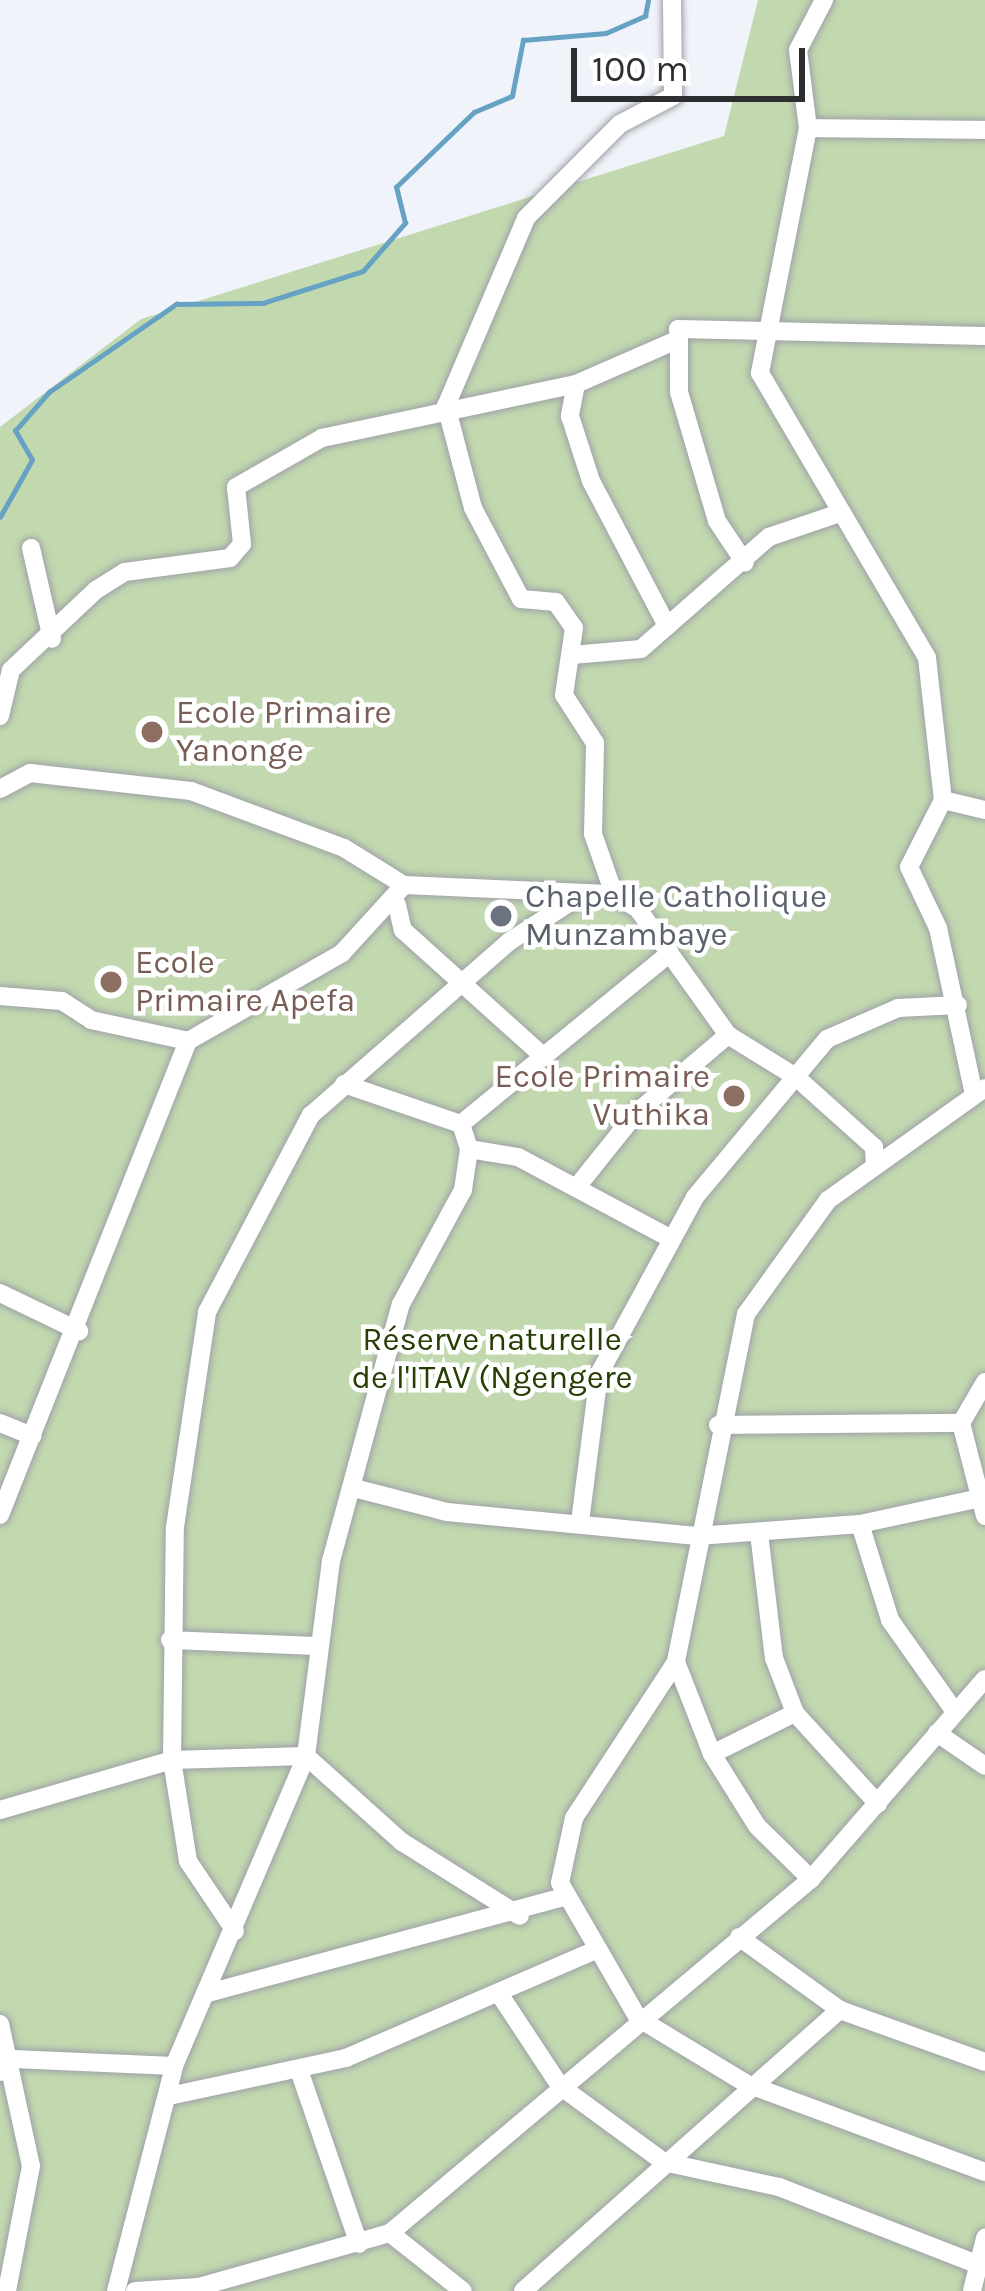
<!DOCTYPE html>
<meta charset="utf-8">
<style>
body{margin:0}
#map{position:relative;width:985px;height:2291px;overflow:hidden;background:#f0f4fa;font-family:Karla,sans-serif}
div>[style]{position:absolute}
[style*='--x']{left:calc(var(--x)*1px);top:calc(var(--y)*1px);width:calc(var(--w)*1px);rotate:calc(var(--a)*1deg)}
.green>*{inset:0;background:#c2d8af}
.stream>*{height:4.5px;margin:-2.25px;padding:0 2.25px;transform-origin:2.25px;border-radius:2.25px;background:#66a2c3}
.roads{filter:drop-shadow(0 0 3px #9ea2a7) drop-shadow(0 0 3px #9ea2a7)}
.street>*{height:18px;margin:-9px;padding:0 9px;transform-origin:9px;border-radius:9px;background:#fff}
.dots>*{width:33px;height:33px;translate:-50% -50%;box-sizing:border-box;border:6px solid #fff;border-radius:50%}
span{translate:-50% -50%;white-space:nowrap;text-align:center;line-height:1.15;-webkit-text-stroke:9px #fff;paint-order:stroke}
.education-label{font-size:33px;color:#785e54}
.left{translate:0 -50%;text-align:left}
.right{translate:-100% -50%;text-align:right}
.worship-label{font-size:33px;color:#5b616d}
.park-label{font-size:33px;color:#273e03}
.scale{position:absolute;left:571px;top:48px;width:234px;height:54px;box-sizing:border-box;border:6px solid #2c2e30;border-top:0;padding-left:15px;font-size:36px;line-height:42px;white-space:nowrap;color:#2c2e30;-webkit-text-stroke:9px #fff;paint-order:stroke}
</style>
<div id="map">
<div class="green">
<div style="clip-path:polygon(758px 0,985px 0,985px 2291px,0 2291px,0 427px,141px 319px,724px 136px)"></div>
</div>
<div class="stream">
<div style="--x:0;--y:517;--w:65;--a:-60.7"></div>
<div style="--x:32;--y:460;--w:34;--a:-120"></div>
<div style="--x:15;--y:431;--w:52;--a:-48.9"></div>
<div style="--x:49;--y:392;--w:155;--a:-34.7"></div>
<div style="--x:176;--y:304;--w:87;--a:-0.7"></div>
<div style="--x:263;--y:303;--w:105;--a:-17.7"></div>
<div style="--x:363;--y:271;--w:64;--a:-48.8"></div>
<div style="--x:405;--y:223;--w:37;--a:-104"></div>
<div style="--x:396;--y:187;--w:108;--a:-43.9"></div>
<div style="--x:474;--y:112;--w:41;--a:-22.8"></div>
<div style="--x:512;--y:96;--w:57;--a:-78.9"></div>
<div style="--x:523;--y:40;--w:83;--a:-4.8"></div>
<div style="--x:606;--y:33;--w:43;--a:-23.6"></div>
<div style="--x:645;--y:16;--w:16;--a:-79"></div>
</div>
<div class="roads">
<div class="street">
<div style="--x:824;--y:0;--w:56;--a:117.5"></div>
<div style="--x:798;--y:50;--w:79;--a:82.7"></div>
<div style="--x:808;--y:128;--w:250;--a:101.1"></div>
<div style="--x:760;--y:373;--w:330;--a:59.6"></div>
<div style="--x:927;--y:658;--w:143;--a:83.6"></div>
<div style="--x:943;--y:800;--w:75;--a:116.9"></div>
<div style="--x:909;--y:867;--w:68;--a:64.6"></div>
<div style="--x:938;--y:928;--w:166;--a:77.8"></div>
<div style="--x:808;--y:128;--w:177;--a:0.6"></div>
<div style="--x:679;--y:339;--w:53;--a:90"></div>
<div style="--x:679;--y:392;--w:134;--a:73.6"></div>
<div style="--x:717;--y:521;--w:50;--a:56.3"></div>
<div style="--x:576;--y:384;--w:33;--a:101"></div>
<div style="--x:570;--y:416;--w:68;--a:72.1"></div>
<div style="--x:591;--y:481;--w:164;--a:62.3"></div>
<div style="--x:31;--y:548;--w:93;--a:77"></div>
<div style="--x:572;--y:655;--w:69;--a:-5"></div>
<div style="--x:641;--y:649;--w:170;--a:-41.2"></div>
<div style="--x:769;--y:537;--w:75;--a:-18.7"></div>
<div style="--x:0;--y:716;--w:47;--a:-76.6"></div>
<div style="--x:11;--y:670;--w:117;--a:-43.3"></div>
<div style="--x:96;--y:590;--w:34;--a:-32"></div>
<div style="--x:125;--y:572;--w:106;--a:-7.6"></div>
<div style="--x:230;--y:558;--w:18;--a:-49"></div>
<div style="--x:242;--y:544;--w:57;--a:-96"></div>
<div style="--x:236;--y:487;--w:99;--a:-29.7"></div>
<div style="--x:322;--y:438;--w:260;--a:-12"></div>
<div style="--x:576;--y:384;--w:112;--a:-23.6"></div>
<div style="--x:679;--y:339;--w:10;--a:-96"></div>
<div style="--x:678;--y:329;--w:307;--a:1.3"></div>
<div style="--x:0;--y:789;--w:34;--a:-28"></div>
<div style="--x:30;--y:773;--w:162;--a:6.4"></div>
<div style="--x:191;--y:791;--w:163;--a:20.4"></div>
<div style="--x:344;--y:848;--w:70;--a:31.7"></div>
<div style="--x:943;--y:800;--w:43;--a:13.4"></div>
<div style="--x:614;--y:894;--w:64;--a:-109.3"></div>
<div style="--x:593;--y:834;--w:91;--a:-88.7"></div>
<div style="--x:595;--y:743;--w:57;--a:-122.9"></div>
<div style="--x:564;--y:695;--w:68;--a:-81.5"></div>
<div style="--x:574;--y:628;--w:32;--a:-125"></div>
<div style="--x:556;--y:602;--w:35;--a:-175"></div>
<div style="--x:521;--y:599;--w:103;--a:-117.8"></div>
<div style="--x:473;--y:508;--w:106;--a:-104.8"></div>
<div style="--x:446;--y:406;--w:204;--a:-66.9"></div>
<div style="--x:526;--y:218;--w:133;--a:-45"></div>
<div style="--x:620;--y:124;--w:60;--a:-27.8"></div>
<div style="--x:673;--y:96;--w:96;--a:-90.6"></div>
<div style="--x:397;--y:905;--w:26;--a:77"></div>
<div style="--x:403;--y:930;--w:188;--a:42"></div>
<div style="--x:0;--y:996;--w:62;--a:4.6"></div>
<div style="--x:62;--y:1001;--w:35;--a:33"></div>
<div style="--x:91;--y:1020;--w:99;--a:12.2"></div>
<div style="--x:344;--y:1084;--w:124;--a:18.9"></div>
<div style="--x:461;--y:1124;--w:26;--a:72"></div>
<div style="--x:469;--y:1149;--w:50;--a:9.3"></div>
<div style="--x:518;--y:1157;--w:172;--a:28.1"></div>
<div style="--x:985;--y:1088;--w:193;--a:144.5"></div>
<div style="--x:828;--y:1200;--w:140;--a:125.7"></div>
<div style="--x:746;--y:1314;--w:355;--a:101.4"></div>
<div style="--x:676;--y:1662;--w:186;--a:123.2"></div>
<div style="--x:574;--y:1818;--w:66;--a:102.2"></div>
<div style="--x:560;--y:1883;--w:156;--a:60"></div>
<div style="--x:638;--y:2018;--w:127;--a:31.2"></div>
<div style="--x:747;--y:2084;--w:254;--a:20.3"></div>
<div style="--x:461;--y:1124;--w:270;--a:-39.3"></div>
<div style="--x:576;--y:1188;--w:96;--a:-51.3"></div>
<div style="--x:636;--y:1113;--w:121;--a:-40.3"></div>
<div style="--x:0;--y:1293;--w:88;--a:25.7"></div>
<div style="--x:985;--y:1382;--w:48;--a:120.3"></div>
<div style="--x:961;--y:1423;--w:96;--a:75.5"></div>
<div style="--x:0;--y:1423;--w:35;--a:22"></div>
<div style="--x:718;--y:1425;--w:243;--a:-0.5"></div>
<div style="--x:354;--y:1488;--w:96;--a:14.5"></div>
<div style="--x:447;--y:1512;--w:251;--a:5.5"></div>
<div style="--x:697;--y:1536;--w:163;--a:-4.2"></div>
<div style="--x:860;--y:1524;--w:119;--a:-12.2"></div>
<div style="--x:0;--y:1515;--w:510;--a:-68.37"></div>
<div style="--x:188;--y:1041;--w:177;--a:-29.7"></div>
<div style="--x:342;--y:953;--w:92;--a:-47.6"></div>
<div style="--x:404;--y:885;--w:210;--a:2.5"></div>
<div style="--x:614;--y:894;--w:28;--a:32"></div>
<div style="--x:638;--y:909;--w:155;--a:54.5"></div>
<div style="--x:728;--y:1035;--w:80;--a:31.7"></div>
<div style="--x:796;--y:1077;--w:105;--a:41.9"></div>
<div style="--x:874;--y:1147;--w:17;--a:87"></div>
<div style="--x:580;--y:1522;--w:149;--a:-82.7"></div>
<div style="--x:599;--y:1374;--w:201;--a:-61.5"></div>
<div style="--x:695;--y:1197;--w:206;--a:-50.1"></div>
<div style="--x:827;--y:1039;--w:77;--a:-23.6"></div>
<div style="--x:898;--y:1008;--w:60;--a:-2.9"></div>
<div style="--x:860;--y:1524;--w:101;--a:72.6"></div>
<div style="--x:890;--y:1620;--w:109;--a:54.7"></div>
<div style="--x:759;--y:1533;--w:126;--a:83.2"></div>
<div style="--x:774;--y:1658;--w:59;--a:69.1"></div>
<div style="--x:795;--y:1713;--w:123;--a:47.6"></div>
<div style="--x:170;--y:1640;--w:143;--a:2.4"></div>
<div style="--x:676;--y:1662;--w:99;--a:68.6"></div>
<div style="--x:712;--y:1754;--w:85;--a:58"></div>
<div style="--x:757;--y:1826;--w:76;--a:44.5"></div>
<div style="--x:937;--y:1733;--w:58;--a:34.5"></div>
<div style="--x:712;--y:1754;--w:93;--a:-26.3"></div>
<div style="--x:0;--y:1810;--w:179;--a:-16.2"></div>
<div style="--x:172;--y:1760;--w:134;--a:-1.7"></div>
<div style="--x:306;--y:1756;--w:129;--a:41.9"></div>
<div style="--x:402;--y:1842;--w:139;--a:32.1"></div>
<div style="--x:235;--y:1931;--w:84;--a:-123.9"></div>
<div style="--x:188;--y:1861;--w:102;--a:-99"></div>
<div style="--x:172;--y:1760;--w:233;--a:-89.3"></div>
<div style="--x:175;--y:1527;--w:217;--a:-81.5"></div>
<div style="--x:207;--y:1312;--w:223;--a:-62.2"></div>
<div style="--x:311;--y:1115;--w:264;--a:-41.2"></div>
<div style="--x:510;--y:941;--w:74;--a:-32.8"></div>
<div style="--x:739;--y:1937;--w:125;--a:35.9"></div>
<div style="--x:840;--y:2010;--w:154;--a:19.7"></div>
<div style="--x:208;--y:1993;--w:366;--a:-15.1"></div>
<div style="--x:500;--y:1995;--w:109;--a:56.6"></div>
<div style="--x:560;--y:2086;--w:129;--a:36.2"></div>
<div style="--x:664;--y:2162;--w:118;--a:12.3"></div>
<div style="--x:779;--y:2187;--w:212;--a:21.3"></div>
<div style="--x:0;--y:2024;--w:145;--a:77.7"></div>
<div style="--x:31;--y:2166;--w:127;--a:100.9"></div>
<div style="--x:299;--y:2070;--w:184;--a:71"></div>
<div style="--x:0;--y:2072;--w:18;--a:-45"></div>
<div style="--x:13;--y:2059;--w:161;--a:2.5"></div>
<div style="--x:169;--y:2096;--w:181;--a:-12.1"></div>
<div style="--x:346;--y:2058;--w:267;--a:-23.4"></div>
<div style="--x:390;--y:2233;--w:93;--a:38.5"></div>
<div style="--x:116;--y:2291;--w:232;--a:-75.5"></div>
<div style="--x:174;--y:2066;--w:337;--a:-66.9"></div>
<div style="--x:306;--y:1756;--w:197;--a:-82.7"></div>
<div style="--x:331;--y:1561;--w:266;--a:-74.8"></div>
<div style="--x:401;--y:1304;--w:130;--a:-61.5"></div>
<div style="--x:463;--y:1190;--w:41;--a:-81.7"></div>
<div style="--x:135;--y:2291;--w:64;--a:-3.6"></div>
<div style="--x:199;--y:2287;--w:198;--a:-15.8"></div>
<div style="--x:390;--y:2233;--w:550;--a:-40.06"></div>
<div style="--x:811;--y:1879;--w:265;--a:-49"></div>
<div style="--x:523;--y:2291;--w:424;--a:-41.6"></div>
<div style="--x:972;--y:2291;--w:55;--a:-76.2"></div>
</div>
</div>
<div class="dots">
<div style="left:152px;top:732px;background:#8d6e63"></div>
<div style="left:501px;top:916px;background:#6b7280"></div>
<div style="left:111px;top:982px;background:#8d6e63"></div>
<div style="left:734px;top:1096px;background:#8d6e63"></div>
</div>
<div class="education-label">
<span class="left" style="left:176px;top:732px">Ecole Primaire<br>Yanonge</span>
<span class="left" style="left:135px;top:982px">Ecole<br>Primaire Apefa</span>
<span class="right" style="left:710px;top:1096px">Ecole Primaire<br>Vuthika</span>
</div>
<div class="worship-label">
<span class="left" style="left:525px;top:916px">Chapelle Catholique<br>Munzambaye</span>
</div>
<div class="park-label">
<span style="left:492px;top:1359px">Réserve naturelle<br>de l'ITAV (Ngengere</span>
</div>
<div class="scale">100 m</div>
</div>
